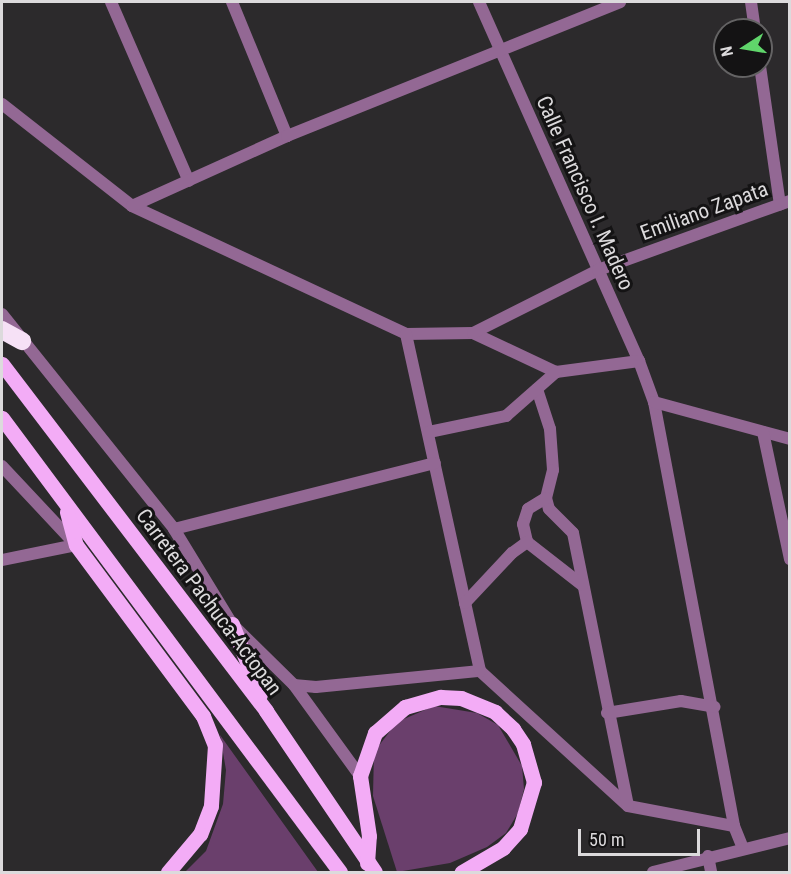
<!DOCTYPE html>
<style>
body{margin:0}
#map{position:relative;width:791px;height:874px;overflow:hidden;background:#2c2a2c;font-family:"Roboto Condensed",sans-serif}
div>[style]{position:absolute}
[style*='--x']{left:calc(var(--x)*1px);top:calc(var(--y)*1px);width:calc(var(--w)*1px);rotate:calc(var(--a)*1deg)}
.green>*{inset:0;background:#6a3f6c}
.street>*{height:12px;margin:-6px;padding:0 6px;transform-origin:6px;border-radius:6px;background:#936894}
.primary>*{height:15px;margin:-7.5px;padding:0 7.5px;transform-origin:7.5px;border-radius:7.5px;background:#f3acf6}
.highway>*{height:18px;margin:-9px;padding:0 9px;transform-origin:9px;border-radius:9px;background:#f6e1f6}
span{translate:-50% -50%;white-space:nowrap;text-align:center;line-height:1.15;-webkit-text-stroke:6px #141314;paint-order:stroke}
.street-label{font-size:21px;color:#dcdadc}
.frame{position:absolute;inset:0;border:3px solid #dcdadc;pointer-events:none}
.north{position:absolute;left:713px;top:18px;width:60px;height:60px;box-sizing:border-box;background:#141314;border:2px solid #646364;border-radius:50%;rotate:258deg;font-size:16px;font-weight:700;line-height:24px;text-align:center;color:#dcdadc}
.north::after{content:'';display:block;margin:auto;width:21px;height:27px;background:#60d56b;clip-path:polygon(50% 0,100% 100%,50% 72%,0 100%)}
.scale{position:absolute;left:578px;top:829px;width:122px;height:27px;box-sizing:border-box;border:3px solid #dcdadc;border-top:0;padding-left:8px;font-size:18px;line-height:21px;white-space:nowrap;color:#dcdadc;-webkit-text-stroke:4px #141314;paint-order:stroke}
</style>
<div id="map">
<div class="green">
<div style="clip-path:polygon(434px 706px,477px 713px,498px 725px,522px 766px,524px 789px,518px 813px,506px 833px,487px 847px,450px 863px,397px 872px,373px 796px,374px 752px,397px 722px)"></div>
<div style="clip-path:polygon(220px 735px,318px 872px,185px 872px,206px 851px,223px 804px,226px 770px)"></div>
</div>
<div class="street">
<div style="--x:111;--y:2;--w:195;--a:66.5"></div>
<div style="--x:232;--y:2;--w:145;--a:67.7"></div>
<div style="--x:479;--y:2;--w:393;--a:66"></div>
<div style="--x:639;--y:361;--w:44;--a:69.9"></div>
<div style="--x:654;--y:402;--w:431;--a:79.3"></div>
<div style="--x:734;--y:826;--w:24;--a:68"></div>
<div style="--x:751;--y:2;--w:28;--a:82"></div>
<div style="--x:760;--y:66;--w:140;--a:81.8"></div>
<div style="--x:2;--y:104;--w:165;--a:38.1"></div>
<div style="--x:132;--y:206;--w:302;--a:25"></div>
<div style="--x:406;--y:334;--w:67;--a:-0.9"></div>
<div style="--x:473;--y:333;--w:92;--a:25.2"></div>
<div style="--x:556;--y:372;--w:84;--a:-7.5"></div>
<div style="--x:132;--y:206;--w:170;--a:-24.3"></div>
<div style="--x:287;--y:136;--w:359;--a:-21.9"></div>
<div style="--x:2;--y:314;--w:275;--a:51.3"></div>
<div style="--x:174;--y:529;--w:111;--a:58.6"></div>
<div style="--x:232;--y:624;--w:87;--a:44.5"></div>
<div style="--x:294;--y:685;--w:22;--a:5"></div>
<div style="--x:316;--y:687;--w:165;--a:-5.6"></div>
<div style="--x:480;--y:671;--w:200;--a:42.4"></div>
<div style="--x:628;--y:806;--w:108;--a:10.7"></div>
<div style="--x:473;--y:333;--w:140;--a:-26.7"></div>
<div style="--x:598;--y:270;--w:204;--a:-19.8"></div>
<div style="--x:406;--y:334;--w:345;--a:77.6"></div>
<div style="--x:537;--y:389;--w:42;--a:72"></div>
<div style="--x:550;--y:429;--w:41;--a:85.8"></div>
<div style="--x:553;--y:470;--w:29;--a:104"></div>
<div style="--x:546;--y:498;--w:11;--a:75"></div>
<div style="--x:549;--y:509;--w:34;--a:45"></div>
<div style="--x:573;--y:533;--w:278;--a:78.6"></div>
<div style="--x:654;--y:402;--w:141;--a:15.2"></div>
<div style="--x:429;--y:432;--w:79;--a:-11.7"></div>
<div style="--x:506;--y:416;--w:67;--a:-41.3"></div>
<div style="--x:763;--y:432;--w:130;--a:78"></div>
<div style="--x:2;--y:466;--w:108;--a:46.9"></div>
<div style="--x:76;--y:545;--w:76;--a:168.5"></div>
<div style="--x:546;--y:498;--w:21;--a:149"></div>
<div style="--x:528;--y:509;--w:16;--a:108"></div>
<div style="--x:523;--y:524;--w:18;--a:77"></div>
<div style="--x:527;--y:542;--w:70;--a:38"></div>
<div style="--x:174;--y:529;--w:269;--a:-14.2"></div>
<div style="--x:465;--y:603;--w:69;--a:-46.8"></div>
<div style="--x:512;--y:553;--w:19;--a:-36"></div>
<div style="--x:294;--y:685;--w:112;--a:54"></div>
<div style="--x:607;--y:713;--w:75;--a:-9.2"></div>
<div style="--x:681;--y:701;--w:34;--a:10"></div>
<div style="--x:708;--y:856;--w:16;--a:79"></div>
<div style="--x:653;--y:872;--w:141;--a:-13.9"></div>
</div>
<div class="primary">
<div style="--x:2;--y:364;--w:436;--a:52.7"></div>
<div style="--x:266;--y:711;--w:194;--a:55.9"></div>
<div style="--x:2;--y:418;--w:566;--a:53.33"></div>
<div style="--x:67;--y:512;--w:34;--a:75"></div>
<div style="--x:76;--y:545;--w:213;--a:53.4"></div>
<div style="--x:203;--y:716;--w:31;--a:68"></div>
<div style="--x:215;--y:745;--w:61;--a:93.8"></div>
<div style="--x:211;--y:806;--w:30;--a:111"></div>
<div style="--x:200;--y:834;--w:50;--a:130.1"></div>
<div style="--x:232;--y:624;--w:76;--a:68.5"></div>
<div style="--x:367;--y:863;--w:27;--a:-86"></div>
<div style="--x:369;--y:836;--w:61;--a:-98.5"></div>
<div style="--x:360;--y:776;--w:46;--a:-70.8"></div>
<div style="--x:375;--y:733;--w:40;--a:-41"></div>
<div style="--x:405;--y:707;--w:37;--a:-16"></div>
<div style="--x:441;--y:697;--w:20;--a:3"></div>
<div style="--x:461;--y:698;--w:37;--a:22"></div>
<div style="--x:495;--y:712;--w:25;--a:43"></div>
<div style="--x:513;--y:729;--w:18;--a:56"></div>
<div style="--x:523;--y:744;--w:40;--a:74"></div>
<div style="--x:534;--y:782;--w:49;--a:106.6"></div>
<div style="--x:520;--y:829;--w:25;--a:132"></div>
<div style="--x:503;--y:848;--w:48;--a:149.7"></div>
</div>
<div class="highway">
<div style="--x:2;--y:330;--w:23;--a:29"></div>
</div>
<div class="street-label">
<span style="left:585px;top:193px;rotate:66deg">Calle Francisco I. Madero</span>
<span style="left:704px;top:211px;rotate:-20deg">Emiliano Zapata</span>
<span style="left:209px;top:602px;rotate:53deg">Carretera Pachuca-Actopan</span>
</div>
<div class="frame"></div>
<div class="north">N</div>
<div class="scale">50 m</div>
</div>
